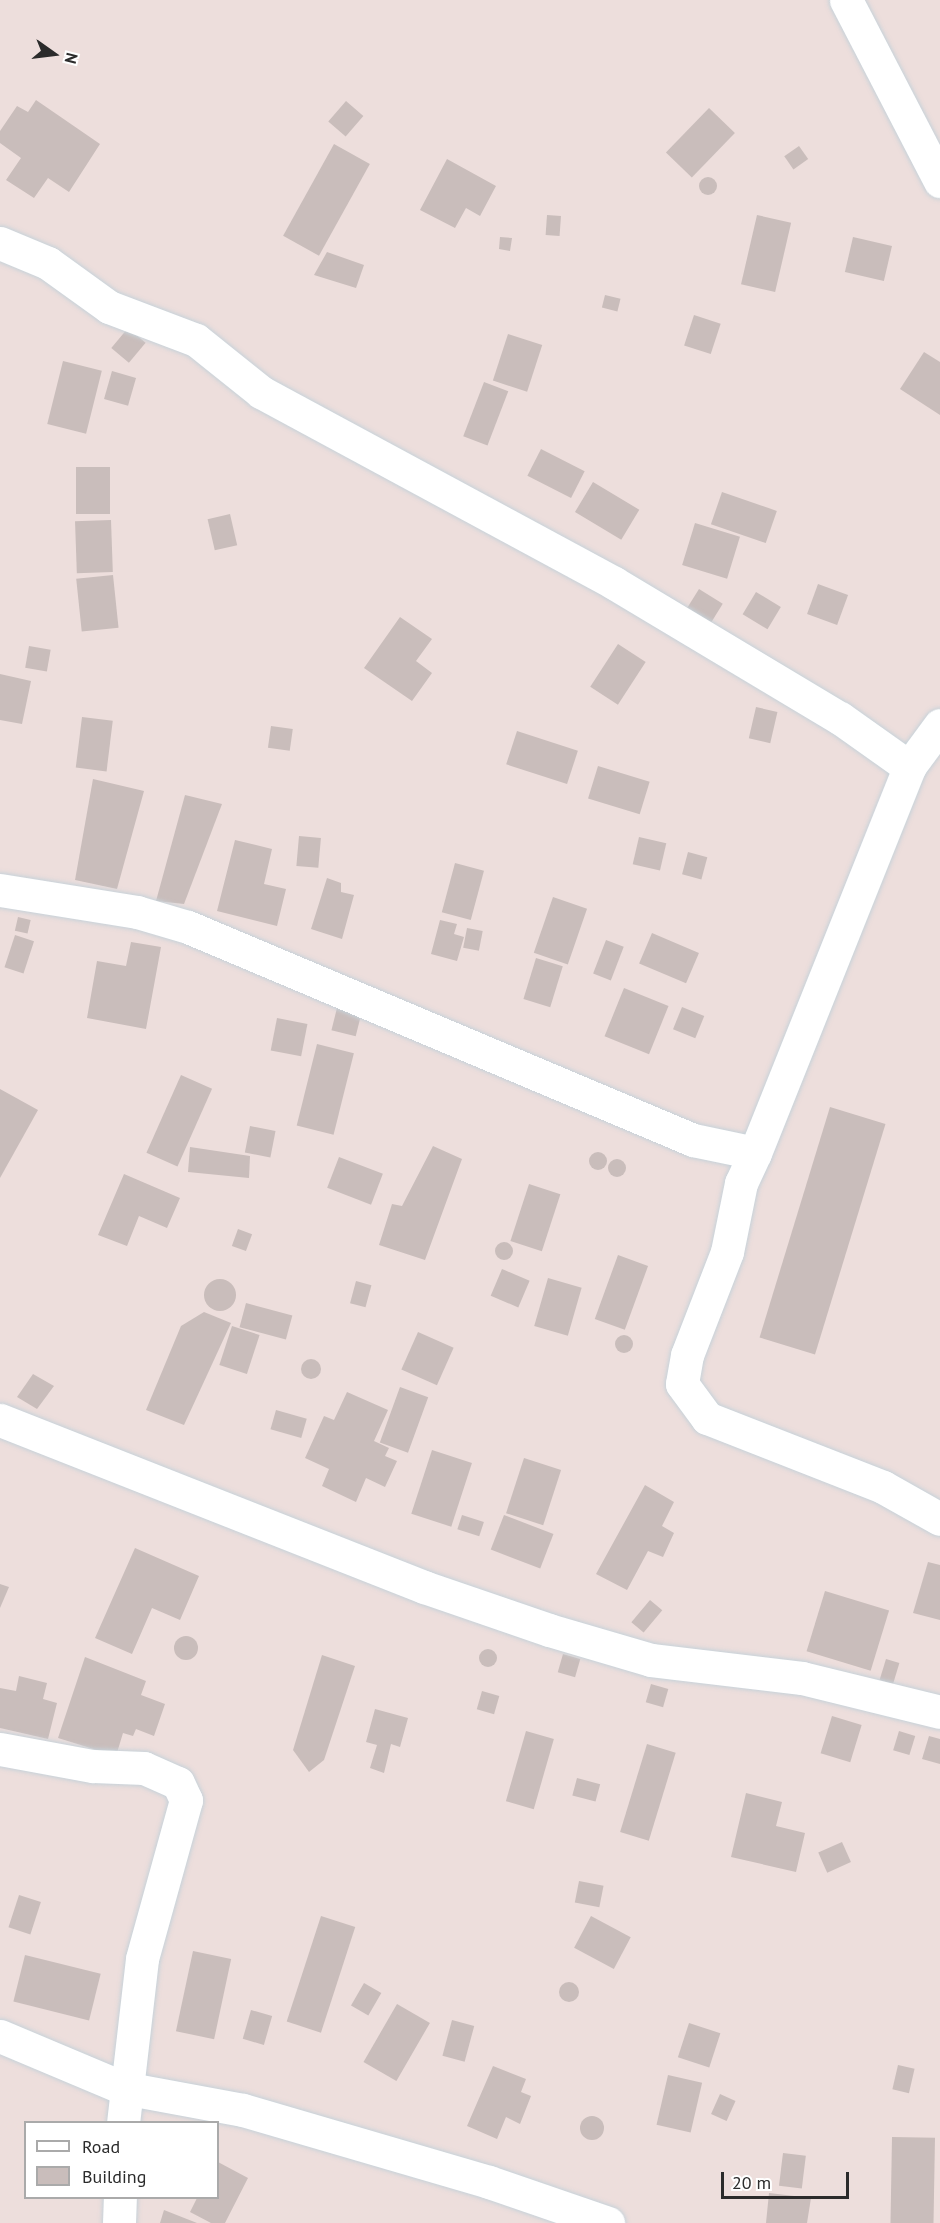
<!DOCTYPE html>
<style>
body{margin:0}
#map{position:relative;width:940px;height:2223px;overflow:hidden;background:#eddedc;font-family:"PT Sans",sans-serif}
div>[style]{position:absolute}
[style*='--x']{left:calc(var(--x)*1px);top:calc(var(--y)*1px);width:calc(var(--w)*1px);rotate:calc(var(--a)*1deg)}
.building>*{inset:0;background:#c9bdbb;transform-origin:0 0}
.round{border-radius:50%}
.roads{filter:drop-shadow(0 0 2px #c7d2d9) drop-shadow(0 0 2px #c7d2d9)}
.street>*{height:33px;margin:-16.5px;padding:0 16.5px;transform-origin:16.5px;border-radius:16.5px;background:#fff}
span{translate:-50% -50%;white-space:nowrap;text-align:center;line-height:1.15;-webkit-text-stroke:6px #fff;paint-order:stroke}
.legend{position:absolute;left:24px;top:2121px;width:195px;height:78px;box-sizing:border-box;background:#fff;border:2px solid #aaa;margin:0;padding:8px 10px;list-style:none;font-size:18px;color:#2b2b2b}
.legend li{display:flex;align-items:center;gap:12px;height:30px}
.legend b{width:30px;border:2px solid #aaa}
.north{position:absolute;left:24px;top:24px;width:60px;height:60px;-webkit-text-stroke:4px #fff;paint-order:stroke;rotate:104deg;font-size:16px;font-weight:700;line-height:24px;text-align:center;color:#2b2b2b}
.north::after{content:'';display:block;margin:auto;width:21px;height:27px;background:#2b2b2b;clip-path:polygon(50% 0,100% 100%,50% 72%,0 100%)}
.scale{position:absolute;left:721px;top:2172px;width:128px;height:27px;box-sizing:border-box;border:3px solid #2b2b2b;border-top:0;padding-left:8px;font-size:18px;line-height:21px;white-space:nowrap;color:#2b2b2b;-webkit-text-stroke:4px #fff;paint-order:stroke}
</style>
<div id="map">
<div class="building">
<div style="clip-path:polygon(36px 100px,100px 144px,69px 192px,48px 178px,34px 198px,6px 180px,21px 158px,0 143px,0 131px,17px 106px,28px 112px)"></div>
<div style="left:346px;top:101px;width:23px;height:27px;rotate:41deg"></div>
<div style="left:709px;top:108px;width:36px;height:62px;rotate:44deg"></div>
<div style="left:334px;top:144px;width:41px;height:105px;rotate:29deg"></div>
<div style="left:799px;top:146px;width:16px;height:18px;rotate:55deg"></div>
<div style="clip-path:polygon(447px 159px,496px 186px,480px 216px,466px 208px,455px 228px,420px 210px)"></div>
<div class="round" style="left:699px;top:177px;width:18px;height:18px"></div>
<div style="left:547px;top:215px;width:14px;height:20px;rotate:4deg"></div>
<div style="left:757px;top:215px;width:35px;height:71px;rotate:13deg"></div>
<div style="clip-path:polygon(500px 237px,512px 238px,510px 251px,499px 249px)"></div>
<div style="left:853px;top:237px;width:40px;height:36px;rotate:13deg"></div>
<div style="clip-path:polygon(327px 252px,364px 265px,356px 288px,314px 275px)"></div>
<div style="left:605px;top:295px;width:16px;height:13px;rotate:14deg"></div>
<div style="left:694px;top:315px;width:28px;height:32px;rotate:18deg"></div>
<div style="left:128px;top:328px;width:23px;height:26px;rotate:40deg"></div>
<div style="left:508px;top:334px;width:36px;height:49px;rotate:18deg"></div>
<div style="clip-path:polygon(924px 352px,940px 362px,940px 415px,900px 389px)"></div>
<div style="left:63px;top:361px;width:40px;height:65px;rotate:14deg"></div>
<div style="left:112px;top:371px;width:25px;height:29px;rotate:16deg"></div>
<div style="left:484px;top:382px;width:26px;height:58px;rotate:21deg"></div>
<div style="left:541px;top:449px;width:49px;height:30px;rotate:27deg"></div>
<div style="left:110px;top:467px;width:47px;height:34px;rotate:90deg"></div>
<div style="left:593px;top:482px;width:54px;height:35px;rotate:31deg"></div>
<div style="left:722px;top:492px;width:58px;height:34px;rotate:19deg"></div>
<div style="left:230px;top:514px;width:32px;height:23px;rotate:77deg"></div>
<div style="left:111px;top:520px;width:52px;height:36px;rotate:88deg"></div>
<div style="left:695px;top:523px;width:47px;height:44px;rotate:17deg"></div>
<div style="left:113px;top:575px;width:53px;height:37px;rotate:84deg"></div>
<div style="left:818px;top:584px;width:32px;height:32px;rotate:20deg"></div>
<div style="left:699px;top:589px;width:28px;height:26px;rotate:32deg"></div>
<div style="left:756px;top:592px;width:29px;height:26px;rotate:31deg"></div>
<div style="clip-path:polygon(400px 617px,432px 639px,416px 661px,432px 673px,412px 701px,364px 668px)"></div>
<div style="left:618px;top:644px;width:33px;height:51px;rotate:33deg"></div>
<div style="left:29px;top:646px;width:22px;height:22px;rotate:10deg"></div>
<div style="clip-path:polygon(0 674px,31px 681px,22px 724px,0 720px)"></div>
<div style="left:756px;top:707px;width:22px;height:32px;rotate:13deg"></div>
<div style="left:82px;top:717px;width:31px;height:51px;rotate:7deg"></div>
<div style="left:271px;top:726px;width:22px;height:22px;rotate:8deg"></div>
<div style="left:517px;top:731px;width:64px;height:35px;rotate:18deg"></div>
<div style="left:598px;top:766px;width:54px;height:34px;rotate:17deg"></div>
<div style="clip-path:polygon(93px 779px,144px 791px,117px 889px,75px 880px)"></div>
<div style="clip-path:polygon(185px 795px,222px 804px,184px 904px,156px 901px)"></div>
<div style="left:299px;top:836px;width:22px;height:30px;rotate:5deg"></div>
<div style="left:639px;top:837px;width:28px;height:28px;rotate:13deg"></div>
<div style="clip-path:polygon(235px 840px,272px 849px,264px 884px,286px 889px,277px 926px,217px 911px)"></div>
<div style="left:688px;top:852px;width:20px;height:23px;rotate:15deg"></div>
<div style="left:455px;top:863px;width:30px;height:51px;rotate:15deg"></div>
<div style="clip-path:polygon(327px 878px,341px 883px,341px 892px,354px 895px,342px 939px,311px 929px)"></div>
<div style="left:553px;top:897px;width:36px;height:59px;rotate:19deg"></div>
<div style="left:18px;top:917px;width:13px;height:14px;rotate:13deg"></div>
<div style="clip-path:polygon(440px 920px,457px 924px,454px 934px,464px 937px,457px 961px,431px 954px)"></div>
<div style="left:467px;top:928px;width:16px;height:20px;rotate:11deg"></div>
<div style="left:652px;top:933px;width:51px;height:33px;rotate:23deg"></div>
<div style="left:15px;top:935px;width:20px;height:34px;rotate:18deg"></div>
<div style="left:606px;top:940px;width:19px;height:36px;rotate:21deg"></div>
<div style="clip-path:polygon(131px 942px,161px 947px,146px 1029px,87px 1018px,97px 961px,126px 966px)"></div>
<div style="left:536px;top:958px;width:28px;height:43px;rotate:17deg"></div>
<div style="left:624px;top:988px;width:48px;height:52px;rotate:22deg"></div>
<div style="left:682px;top:1007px;width:24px;height:24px;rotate:22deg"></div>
<div style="left:337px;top:1008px;width:25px;height:23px;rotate:14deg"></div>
<div style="left:277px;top:1018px;width:31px;height:33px;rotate:11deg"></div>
<div style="left:317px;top:1044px;width:38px;height:84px;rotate:14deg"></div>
<div style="left:181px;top:1075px;width:34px;height:85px;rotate:24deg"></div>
<div style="clip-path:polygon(0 1089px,38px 1110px,0 1178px)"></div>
<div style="left:830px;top:1107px;width:58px;height:241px;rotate:17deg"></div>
<div style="left:250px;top:1126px;width:26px;height:27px;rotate:11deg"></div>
<div style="clip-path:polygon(433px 1146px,462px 1159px,425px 1260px,379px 1245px,392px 1204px,402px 1206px)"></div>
<div style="clip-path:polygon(190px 1147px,250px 1156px,249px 1178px,188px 1172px)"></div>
<div class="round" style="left:589px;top:1152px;width:18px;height:18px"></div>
<div style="left:339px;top:1157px;width:47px;height:33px;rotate:21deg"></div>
<div class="round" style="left:608px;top:1159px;width:18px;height:18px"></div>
<div style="clip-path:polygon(124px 1174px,180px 1198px,167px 1228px,139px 1216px,127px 1246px,98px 1235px)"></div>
<div style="left:529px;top:1184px;width:33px;height:60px;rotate:18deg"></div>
<div style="left:238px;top:1229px;width:15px;height:18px;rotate:20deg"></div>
<div class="round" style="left:495px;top:1242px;width:18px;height:18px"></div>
<div style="left:618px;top:1255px;width:32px;height:68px;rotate:20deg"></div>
<div style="left:502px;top:1269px;width:30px;height:29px;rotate:23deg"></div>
<div style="left:548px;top:1278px;width:35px;height:50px;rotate:16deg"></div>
<div class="round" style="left:204px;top:1279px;width:32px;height:32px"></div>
<div style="left:356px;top:1281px;width:16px;height:23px;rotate:15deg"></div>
<div style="left:246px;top:1303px;width:48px;height:25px;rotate:15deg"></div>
<div style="clip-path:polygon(204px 1312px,231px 1323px,184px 1425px,146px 1410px,181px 1326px)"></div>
<div style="left:232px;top:1326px;width:29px;height:41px;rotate:18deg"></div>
<div style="left:418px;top:1332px;width:39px;height:41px;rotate:24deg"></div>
<div class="round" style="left:615px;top:1335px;width:18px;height:18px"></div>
<div class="round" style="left:301px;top:1359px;width:20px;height:20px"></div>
<div style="clip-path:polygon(33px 1374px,54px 1386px,37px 1409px,17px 1397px)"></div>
<div style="left:400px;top:1387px;width:30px;height:59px;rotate:20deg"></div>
<div style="clip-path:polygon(347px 1392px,388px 1410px,374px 1441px,389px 1448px,385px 1456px,397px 1461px,385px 1487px,366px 1478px,356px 1502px,322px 1486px,329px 1469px,305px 1458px,324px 1416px,334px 1420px)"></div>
<div style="left:276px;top:1410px;width:32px;height:20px;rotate:16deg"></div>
<div style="left:432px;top:1450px;width:42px;height:67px;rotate:18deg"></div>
<div style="left:524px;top:1458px;width:39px;height:58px;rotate:18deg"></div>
<div style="clip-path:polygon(645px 1485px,674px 1502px,662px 1526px,674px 1533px,663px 1557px,648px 1551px,627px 1590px,596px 1574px)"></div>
<div style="left:462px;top:1515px;width:23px;height:15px;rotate:18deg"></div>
<div style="left:504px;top:1515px;width:53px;height:37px;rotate:21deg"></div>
<div style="clip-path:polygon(135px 1548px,199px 1576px,180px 1620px,152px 1608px,132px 1654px,95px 1638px)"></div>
<div style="clip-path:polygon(928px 1562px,940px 1565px,940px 1620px,913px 1613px)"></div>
<div style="clip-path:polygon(0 1584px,9px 1587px,0 1608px)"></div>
<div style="left:825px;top:1591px;width:67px;height:63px;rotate:17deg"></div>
<div style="left:650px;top:1600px;width:16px;height:29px;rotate:40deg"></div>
<div class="round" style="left:174px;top:1636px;width:24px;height:24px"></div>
<div class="round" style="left:479px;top:1649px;width:18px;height:18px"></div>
<div style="left:563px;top:1654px;width:18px;height:19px;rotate:16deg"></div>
<div style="clip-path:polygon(322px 1655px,355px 1666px,324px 1760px,309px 1772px,293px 1750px)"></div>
<div style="clip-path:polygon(85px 1657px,146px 1681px,141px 1695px,165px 1704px,154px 1736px,136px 1729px,133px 1736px,123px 1733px,116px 1756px,58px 1738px)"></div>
<div style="left:886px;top:1659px;width:14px;height:22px;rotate:17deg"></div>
<div style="clip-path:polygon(19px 1676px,47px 1683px,43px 1699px,57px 1703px,48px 1739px,0 1728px,0 1688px,16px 1691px)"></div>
<div style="left:651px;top:1684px;width:18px;height:19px;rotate:16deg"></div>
<div style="left:482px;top:1691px;width:18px;height:19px;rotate:16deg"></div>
<div style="clip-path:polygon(375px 1709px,408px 1718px,400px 1747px,391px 1744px,384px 1773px,370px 1768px,377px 1745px,366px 1742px)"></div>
<div style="left:832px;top:1716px;width:31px;height:39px;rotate:17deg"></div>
<div style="left:526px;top:1731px;width:29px;height:73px;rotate:16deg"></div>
<div style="left:899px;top:1731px;width:17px;height:20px;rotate:17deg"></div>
<div style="clip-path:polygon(929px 1736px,940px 1739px,940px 1764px,922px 1759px)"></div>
<div style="left:647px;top:1744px;width:30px;height:92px;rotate:17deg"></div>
<div style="left:577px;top:1778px;width:24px;height:18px;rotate:15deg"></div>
<div style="clip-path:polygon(746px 1793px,782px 1802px,776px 1826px,805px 1833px,796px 1872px,731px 1857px)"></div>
<div style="left:842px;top:1842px;width:22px;height:26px;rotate:66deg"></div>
<div style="left:579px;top:1881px;width:25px;height:22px;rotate:11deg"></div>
<div style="left:19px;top:1895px;width:23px;height:34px;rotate:18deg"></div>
<div style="left:321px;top:1916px;width:36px;height:111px;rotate:18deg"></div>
<div style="left:591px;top:1916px;width:45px;height:36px;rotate:28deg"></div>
<div style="left:193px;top:1951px;width:39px;height:82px;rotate:12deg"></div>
<div style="left:25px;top:1955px;width:78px;height:48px;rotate:14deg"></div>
<div class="round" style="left:559px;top:1982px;width:20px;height:20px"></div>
<div style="left:364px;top:1983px;width:20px;height:26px;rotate:30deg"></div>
<div style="left:397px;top:2004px;width:38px;height:67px;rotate:30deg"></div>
<div style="left:251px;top:2010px;width:22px;height:30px;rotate:16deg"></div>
<div style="left:452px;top:2020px;width:23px;height:37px;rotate:15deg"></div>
<div style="left:689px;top:2023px;width:33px;height:36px;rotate:18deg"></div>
<div style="left:898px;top:2065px;width:17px;height:25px;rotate:13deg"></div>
<div style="clip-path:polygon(493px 2066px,526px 2079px,521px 2092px,531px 2096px,520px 2124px,506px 2117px,497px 2139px,467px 2126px)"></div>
<div style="left:668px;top:2075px;width:35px;height:51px;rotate:13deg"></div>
<div style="left:720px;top:2094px;width:17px;height:22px;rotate:24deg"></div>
<div class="round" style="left:580px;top:2116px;width:24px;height:24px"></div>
<div style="left:892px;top:2137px;width:43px;height:86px;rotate:1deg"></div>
<div style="left:783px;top:2153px;width:23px;height:33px;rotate:7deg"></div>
<div style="clip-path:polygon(218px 2162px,248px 2178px,225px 2223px,211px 2223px,190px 2212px,197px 2198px,218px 2198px)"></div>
<div style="clip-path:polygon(769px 2193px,811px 2198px,807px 2223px,766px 2223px)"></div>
<div style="clip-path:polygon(164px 2210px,197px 2223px,160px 2223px)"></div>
</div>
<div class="roads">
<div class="street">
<div style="--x:846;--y:0;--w:204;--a:62.6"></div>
<div style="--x:0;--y:243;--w:52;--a:22.6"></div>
<div style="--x:48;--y:263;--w:75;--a:35.8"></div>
<div style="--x:109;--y:307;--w:93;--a:20.8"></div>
<div style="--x:196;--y:340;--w:83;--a:38.7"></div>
<div style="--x:261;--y:392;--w:401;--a:28.4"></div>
<div style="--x:614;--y:583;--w:263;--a:30.9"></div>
<div style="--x:840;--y:718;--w:85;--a:35.4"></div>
<div style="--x:0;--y:890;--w:139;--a:9.1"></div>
<div style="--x:137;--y:912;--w:53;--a:16.4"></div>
<div style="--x:188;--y:927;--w:548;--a:22.87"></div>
<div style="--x:693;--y:1140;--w:63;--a:11.8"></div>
<div style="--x:755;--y:1153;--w:33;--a:115"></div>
<div style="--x:741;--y:1183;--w:70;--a:101.5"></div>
<div style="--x:727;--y:1252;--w:110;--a:111.2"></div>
<div style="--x:687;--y:1355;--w:29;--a:100"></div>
<div style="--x:682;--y:1384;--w:42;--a:53.7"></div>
<div style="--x:707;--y:1418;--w:189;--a:21.4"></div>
<div style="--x:883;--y:1487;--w:65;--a:29.3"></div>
<div style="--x:755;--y:1153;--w:416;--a:-68.2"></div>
<div style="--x:909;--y:767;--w:52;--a:-53.6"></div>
<div style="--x:0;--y:1420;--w:456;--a:21.5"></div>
<div style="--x:424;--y:1587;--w:132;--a:19"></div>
<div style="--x:549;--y:1630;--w:106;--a:16.4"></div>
<div style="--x:651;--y:1660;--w:152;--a:6.8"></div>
<div style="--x:802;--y:1678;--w:142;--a:13.8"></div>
<div style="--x:0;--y:1749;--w:95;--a:10.4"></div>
<div style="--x:93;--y:1766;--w:51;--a:2.2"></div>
<div style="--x:144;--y:1768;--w:37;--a:24"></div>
<div style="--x:178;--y:1783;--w:19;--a:65"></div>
<div style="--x:186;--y:1800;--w:165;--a:105.5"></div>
<div style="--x:142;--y:1959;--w:164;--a:96.6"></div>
<div style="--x:0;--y:2036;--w:134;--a:22.8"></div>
<div style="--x:124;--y:2088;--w:121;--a:10.5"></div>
<div style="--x:243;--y:2110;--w:256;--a:16.3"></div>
<div style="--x:489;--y:2182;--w:126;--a:19"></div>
<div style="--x:119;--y:2223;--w:25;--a:-88"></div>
</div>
</div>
<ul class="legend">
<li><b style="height:8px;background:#fff"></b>Road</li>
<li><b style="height:16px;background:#c9bdbb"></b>Building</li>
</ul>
<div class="north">N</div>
<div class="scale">20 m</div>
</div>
